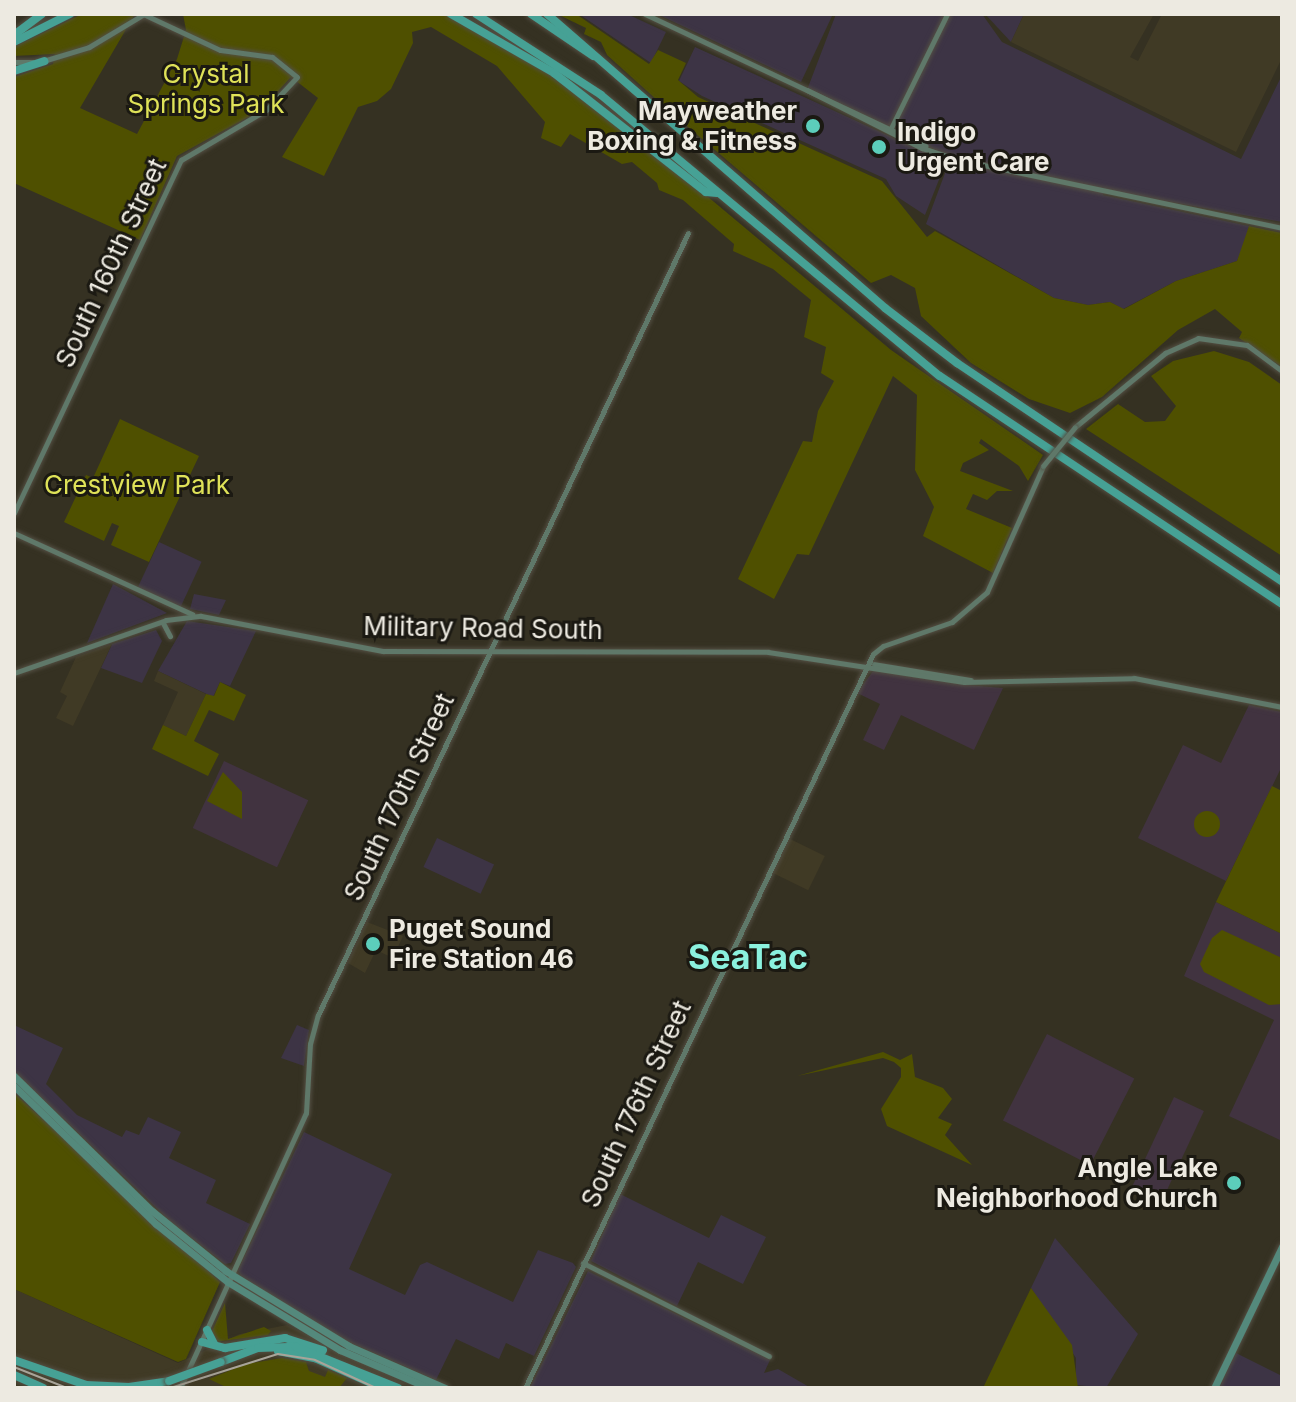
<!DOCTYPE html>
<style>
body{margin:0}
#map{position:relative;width:1296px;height:1402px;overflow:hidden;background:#353122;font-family:Inter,sans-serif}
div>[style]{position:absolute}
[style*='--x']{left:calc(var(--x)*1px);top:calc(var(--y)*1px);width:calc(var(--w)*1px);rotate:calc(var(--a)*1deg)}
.commercial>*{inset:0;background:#3d3445;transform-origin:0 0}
.built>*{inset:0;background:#403a25;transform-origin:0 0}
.education>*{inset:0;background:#413340;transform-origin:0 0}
.green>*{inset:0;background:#4f5000}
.round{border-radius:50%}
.roads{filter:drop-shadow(0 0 2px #534f43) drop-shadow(0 0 2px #534f43)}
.secondary>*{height:5px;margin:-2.5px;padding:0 2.5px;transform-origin:2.5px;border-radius:2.5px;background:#5f7869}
.primary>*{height:7px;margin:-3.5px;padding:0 3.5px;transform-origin:3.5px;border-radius:3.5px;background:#54897c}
.highway>*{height:8px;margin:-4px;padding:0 4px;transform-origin:4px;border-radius:4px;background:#46a195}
.tram>*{height:2px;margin:-1px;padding:0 1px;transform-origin:1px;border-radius:1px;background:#a8a499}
.bridges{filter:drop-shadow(0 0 2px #534f43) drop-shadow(0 0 2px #534f43)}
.secondary-bridge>*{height:5px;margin:-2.5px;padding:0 2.5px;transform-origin:2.5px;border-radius:2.5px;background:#5f7869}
.highway-bridge>*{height:8px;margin:-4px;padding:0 4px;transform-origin:4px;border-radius:4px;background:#46a195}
.dots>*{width:22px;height:22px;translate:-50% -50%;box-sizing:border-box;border:4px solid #1b1912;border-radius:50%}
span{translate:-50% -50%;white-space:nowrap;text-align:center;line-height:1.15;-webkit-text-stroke:6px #1b1912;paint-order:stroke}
.park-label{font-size:26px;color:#dfe258}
.poi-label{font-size:26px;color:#edeae1;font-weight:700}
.right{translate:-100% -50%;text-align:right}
.left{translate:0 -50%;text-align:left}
.street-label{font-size:26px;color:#edeae1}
.district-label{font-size:34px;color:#8bf1de;font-weight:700}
.frame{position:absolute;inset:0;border:16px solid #edeae1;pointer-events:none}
</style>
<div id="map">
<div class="commercial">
<div style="clip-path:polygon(579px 14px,627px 14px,666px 32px,651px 63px)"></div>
<div style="clip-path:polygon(657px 14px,833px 14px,801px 82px)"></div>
<div style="clip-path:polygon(836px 14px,982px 14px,1002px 42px,1241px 159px,1282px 75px,1282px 222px,1105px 190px,1103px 195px,1249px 226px,1248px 235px,1237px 261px,1176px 281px,1123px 309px,1110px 302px,1088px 305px,1054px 298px,926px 224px,951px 157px,807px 90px)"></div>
<div style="clip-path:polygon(985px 14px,1024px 14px,1011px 42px)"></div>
<div style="clip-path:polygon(695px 47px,946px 162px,925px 215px,896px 196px,886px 179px,702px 96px,679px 81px)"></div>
<div style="left:159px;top:542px;width:47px;height:50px;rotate:25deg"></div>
<div style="clip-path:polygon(113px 584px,167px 613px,87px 643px)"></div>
<div style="clip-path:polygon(194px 594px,226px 600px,219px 615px,190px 609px)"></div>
<div style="clip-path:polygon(187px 621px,256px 631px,230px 686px,220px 682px,213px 697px,158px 671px)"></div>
<div style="clip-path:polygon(156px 630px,162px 641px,142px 683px,101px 668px,112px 644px)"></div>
<div style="left:437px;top:838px;width:63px;height:32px;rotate:25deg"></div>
<div style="clip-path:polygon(14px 1025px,63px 1048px,46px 1084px,77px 1115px,122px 1137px,126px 1130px,139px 1135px,148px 1117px,181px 1132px,169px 1158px,216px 1180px,206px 1203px,250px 1224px,231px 1263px,225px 1264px,169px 1220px,14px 1071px)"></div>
<div style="clip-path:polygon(297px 1025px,309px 1030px,304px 1066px,281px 1058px)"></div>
<div style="clip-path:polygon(304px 1132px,392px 1174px,349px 1269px,405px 1295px,420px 1265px,427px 1262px,513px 1302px,538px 1250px,573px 1263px,576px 1267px,534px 1356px,506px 1343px,499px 1359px,456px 1339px,436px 1380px,342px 1339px,241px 1276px,238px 1270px)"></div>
<div style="clip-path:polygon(620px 1194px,709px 1238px,721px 1215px,766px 1237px,743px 1284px,698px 1262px,677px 1306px,591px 1261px)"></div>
<div style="clip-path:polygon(1055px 1238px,1138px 1334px,1106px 1388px,1076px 1385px,1076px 1358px,1031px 1288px)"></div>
<div style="clip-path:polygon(588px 1271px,770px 1360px,764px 1373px,778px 1369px,811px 1388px,530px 1388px)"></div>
<div style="clip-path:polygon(1236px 1353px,1282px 1376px,1282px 1388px,1219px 1388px)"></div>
</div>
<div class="built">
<div style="clip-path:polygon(1024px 14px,1154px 14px,1130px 57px,1138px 61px,1162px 14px,1282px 14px,1282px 58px,1236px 152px,1011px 42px)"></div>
<div style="clip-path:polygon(112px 644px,73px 726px,56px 718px,67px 696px,60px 692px,76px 657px)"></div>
<div style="clip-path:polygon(158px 671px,206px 694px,186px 736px,163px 725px,178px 692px,154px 681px)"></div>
<div style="left:788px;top:838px;width:41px;height:38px;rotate:26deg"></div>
<div style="clip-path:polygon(367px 922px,403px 936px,393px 958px,376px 950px,365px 973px,348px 963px)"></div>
<div style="clip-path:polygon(14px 1289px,178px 1363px,240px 1334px,287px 1325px,414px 1388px,14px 1388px)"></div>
</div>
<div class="education">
<div style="clip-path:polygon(873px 671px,967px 685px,1003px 688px,974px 750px,901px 715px,884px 750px,863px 740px,880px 704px,857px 693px)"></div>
<div style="clip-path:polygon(1249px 705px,1282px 712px,1282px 766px,1226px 881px,1138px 838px,1183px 745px,1221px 763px)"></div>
<div style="left:224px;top:761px;width:93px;height:74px;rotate:25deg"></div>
<div style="clip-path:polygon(1216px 902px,1282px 934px,1282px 1141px,1229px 1116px,1274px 1020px,1184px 976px)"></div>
<div style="left:1047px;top:1034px;width:98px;height:97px;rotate:27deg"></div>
<div style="left:1174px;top:1097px;width:33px;height:98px;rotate:25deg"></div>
</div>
<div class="green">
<div style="clip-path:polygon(82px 14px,135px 14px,80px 108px,137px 134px,177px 59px,186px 30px,183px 14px,445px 14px,547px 72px,701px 191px,891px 350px,1043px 455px,1028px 481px,1019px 466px,981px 439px,979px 443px,989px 450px,963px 463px,960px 471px,1013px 491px,997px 491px,987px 500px,973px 494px,966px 509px,1012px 528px,993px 573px,923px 536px,934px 507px,915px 470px,917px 395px,893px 376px,809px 555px,797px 554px,774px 599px,738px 579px,803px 441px,812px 442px,818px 411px,834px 381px,821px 373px,826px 347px,804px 337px,811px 300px,773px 269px,733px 251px,734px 244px,683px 200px,659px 190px,657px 183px,632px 162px,622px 164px,570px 134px,561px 147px,541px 138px,545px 122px,497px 66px,431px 27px,412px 32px,413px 43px,391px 89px,377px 101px,358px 107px,324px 176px,282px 157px,318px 98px,291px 77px,261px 110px,177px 156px,140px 240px,14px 183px,14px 77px,53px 64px,55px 54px,14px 56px,14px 47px)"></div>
<div style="clip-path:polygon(557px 14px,576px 14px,649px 64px,658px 50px,686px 63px,678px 80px,698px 97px,882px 181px,927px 237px,935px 231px,1054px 298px,1088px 305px,1110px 302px,1124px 309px,1176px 281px,1237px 261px,1249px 226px,1282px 233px,1282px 367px,1239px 338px,1242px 332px,1215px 309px,1178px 330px,1102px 397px,1070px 413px,1029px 399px,971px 363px,921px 316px,915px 288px,891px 275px,871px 283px,668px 110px,607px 55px,601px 42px,584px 34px,586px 28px)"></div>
<div style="clip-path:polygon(1214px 351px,1249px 362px,1282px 385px,1282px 556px,1086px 429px,1118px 404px,1145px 422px,1165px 421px,1176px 406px,1151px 376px,1173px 361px)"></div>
<div style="clip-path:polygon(120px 419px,199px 456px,149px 562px,111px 545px,119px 526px,112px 523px,104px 541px,64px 522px,86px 475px,93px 478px)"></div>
<div style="clip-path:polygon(220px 682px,246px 695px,234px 721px,209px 710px,194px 741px,219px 754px,208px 776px,152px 749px,163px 725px,186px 736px,206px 694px,214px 696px)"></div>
<div style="clip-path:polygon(223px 772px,242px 792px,242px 819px,207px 801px)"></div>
<div style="clip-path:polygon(1272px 786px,1282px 791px,1282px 934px,1216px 902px)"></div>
<div class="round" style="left:1194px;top:811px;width:26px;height:26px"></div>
<div style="clip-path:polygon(1222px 930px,1282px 958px,1282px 1004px,1269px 1005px,1204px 972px,1200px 964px,1212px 938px)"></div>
<div style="clip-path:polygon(883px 1052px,900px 1060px,912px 1054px,915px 1077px,943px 1088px,952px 1099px,938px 1118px,952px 1124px,945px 1135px,972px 1165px,887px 1126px,881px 1109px,901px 1077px,901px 1068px,894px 1062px,883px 1058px,797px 1076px)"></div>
<div style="clip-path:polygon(14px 1093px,220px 1282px,186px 1359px,178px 1362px,14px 1289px)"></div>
<div style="clip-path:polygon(1031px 1288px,1072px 1345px,1078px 1388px,983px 1388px)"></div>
<div style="clip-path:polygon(225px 1303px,228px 1339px,264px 1327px,271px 1331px,268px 1335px,214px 1342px,212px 1331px)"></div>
<div style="clip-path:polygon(282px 1358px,306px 1362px,309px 1371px,325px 1377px,328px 1370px,347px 1378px,339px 1388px,228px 1388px,209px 1379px,246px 1364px)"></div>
</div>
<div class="roads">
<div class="secondary">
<div style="--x:645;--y:14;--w:310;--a:25.2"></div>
<div style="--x:43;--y:61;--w:48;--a:-16.9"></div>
<div style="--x:89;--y:47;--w:64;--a:-31"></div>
<div style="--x:14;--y:62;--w:19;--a:0"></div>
<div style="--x:807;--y:90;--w:129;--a:26.8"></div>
<div style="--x:922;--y:148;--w:35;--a:18"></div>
<div style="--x:955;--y:159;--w:334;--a:11.9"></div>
<div style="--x:891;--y:128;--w:127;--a:-63.8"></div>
<div style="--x:1075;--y:427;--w:117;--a:-39.4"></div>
<div style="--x:1165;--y:353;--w:36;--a:-24"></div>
<div style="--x:1198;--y:338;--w:49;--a:8.1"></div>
<div style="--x:1247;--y:345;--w:44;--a:36.6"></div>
<div style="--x:14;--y:513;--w:391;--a:-64.7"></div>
<div style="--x:181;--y:160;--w:99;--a:-30.5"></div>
<div style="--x:266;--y:110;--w:45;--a:-46.8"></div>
<div style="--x:297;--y:77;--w:32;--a:-141"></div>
<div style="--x:272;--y:57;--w:52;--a:-172.3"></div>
<div style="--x:220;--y:50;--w:85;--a:-154.9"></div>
<div style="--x:14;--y:533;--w:196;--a:24.5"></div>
<div style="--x:163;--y:623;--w:15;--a:62"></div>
<div style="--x:874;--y:664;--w:98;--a:9.4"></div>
<div style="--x:14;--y:673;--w:161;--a:-19.2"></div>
<div style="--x:166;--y:620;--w:35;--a:-7"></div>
<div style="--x:201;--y:616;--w:185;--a:10.9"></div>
<div style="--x:383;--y:651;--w:385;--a:0.1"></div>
<div style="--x:768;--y:652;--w:198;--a:8.7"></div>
<div style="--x:964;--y:682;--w:170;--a:-1.3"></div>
<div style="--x:1134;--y:678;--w:151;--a:11.1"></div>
<div style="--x:583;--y:1263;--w:208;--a:26.6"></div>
<div style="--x:180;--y:1388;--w:302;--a:-65.4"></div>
<div style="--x:306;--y:1113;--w:69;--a:-86.7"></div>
<div style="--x:310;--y:1044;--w:30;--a:-75"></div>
<div style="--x:318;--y:1015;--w:865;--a:-64.68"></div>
<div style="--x:525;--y:1388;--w:812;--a:-64.63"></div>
<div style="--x:873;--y:654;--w:13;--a:-39"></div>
<div style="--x:883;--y:646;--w:73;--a:-19.2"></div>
<div style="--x:952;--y:622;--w:46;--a:-40.6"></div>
<div style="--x:987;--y:592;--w:138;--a:-66"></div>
</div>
<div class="primary">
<div style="--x:14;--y:1076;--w:193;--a:44.4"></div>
<div style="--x:152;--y:1211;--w:95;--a:39"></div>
<div style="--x:226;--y:1271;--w:144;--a:31.4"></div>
<div style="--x:349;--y:1346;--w:105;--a:23.6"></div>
<div style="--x:14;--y:1086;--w:198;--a:44.2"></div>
<div style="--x:156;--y:1224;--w:92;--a:38.9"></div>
<div style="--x:228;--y:1282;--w:131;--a:31.3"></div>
<div style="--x:340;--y:1350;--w:97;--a:23.1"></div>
<div style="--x:1214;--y:1388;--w:157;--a:-64.3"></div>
</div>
<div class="highway">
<div style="--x:451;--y:14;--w:119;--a:29.8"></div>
<div style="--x:554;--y:73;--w:193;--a:38.1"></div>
<div style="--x:706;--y:192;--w:11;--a:5"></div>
<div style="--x:476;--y:14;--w:149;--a:32.9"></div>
<div style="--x:601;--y:95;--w:440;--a:39.7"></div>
<div style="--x:940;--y:376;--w:411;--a:33.7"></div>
<div style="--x:531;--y:14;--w:75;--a:34.1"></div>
<div style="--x:547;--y:14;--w:448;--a:41"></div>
<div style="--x:885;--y:308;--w:91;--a:37.4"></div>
<div style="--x:957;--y:363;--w:391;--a:33.9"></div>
<div style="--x:14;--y:35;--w:35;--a:-37"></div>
<div style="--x:14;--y:42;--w:63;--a:-26.6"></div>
<div style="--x:14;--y:71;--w:32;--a:-18"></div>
<div style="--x:207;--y:1330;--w:16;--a:63"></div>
<div style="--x:202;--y:1342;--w:24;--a:15"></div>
<div style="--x:225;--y:1348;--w:61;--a:-9.5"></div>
<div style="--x:285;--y:1338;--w:40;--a:18"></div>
<div style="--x:278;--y:1351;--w:38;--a:11"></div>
<div style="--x:315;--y:1358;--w:73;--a:24.1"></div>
<div style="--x:14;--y:1360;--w:76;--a:19.1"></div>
<div style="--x:86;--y:1385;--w:43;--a:2.7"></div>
<div style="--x:129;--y:1387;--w:40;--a:-8.5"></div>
<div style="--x:221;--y:1362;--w:40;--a:-21"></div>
<div style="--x:258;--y:1348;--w:38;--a:-2"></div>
<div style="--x:296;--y:1347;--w:110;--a:21.9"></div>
<div style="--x:14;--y:1375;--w:32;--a:24"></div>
</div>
</div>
<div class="tram">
<div style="--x:14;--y:1367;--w:57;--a:21.6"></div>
<div style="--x:170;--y:1388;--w:113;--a:-17.5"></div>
<div style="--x:278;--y:1354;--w:37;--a:9"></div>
<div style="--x:315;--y:1360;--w:67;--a:24.7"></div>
</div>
<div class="bridges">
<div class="secondary-bridge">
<div style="--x:1043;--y:466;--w:50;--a:-50.6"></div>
</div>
<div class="highway-bridge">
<div style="--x:169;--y:1381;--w:55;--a:-20.1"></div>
</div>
</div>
<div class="dots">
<div style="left:813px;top:126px;background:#5ccebb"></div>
<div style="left:879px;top:147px;background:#5ccebb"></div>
<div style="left:373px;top:944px;background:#5ccebb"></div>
<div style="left:1234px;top:1183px;background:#5ccebb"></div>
</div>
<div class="park-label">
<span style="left:206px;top:89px">Crystal<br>Springs Park</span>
<span style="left:137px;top:485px">Crestview Park</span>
</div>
<div class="poi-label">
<span class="right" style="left:797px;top:126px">Mayweather<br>Boxing &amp; Fitness</span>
<span class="left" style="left:897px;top:147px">Indigo<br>Urgent Care</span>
<span class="left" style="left:389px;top:944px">Puget Sound<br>Fire Station 46</span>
<span class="right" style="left:1218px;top:1183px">Angle Lake<br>Neighborhood Church</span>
</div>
<div class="street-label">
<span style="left:111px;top:263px;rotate:-65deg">South 160th Street</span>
<span style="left:483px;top:628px;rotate:1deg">Military Road South</span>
<span style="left:399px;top:797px;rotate:-65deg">South 170th Street</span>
<span style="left:636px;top:1104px;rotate:-65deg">South 176th Street</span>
</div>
<div class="district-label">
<span style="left:748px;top:957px">SeaTac</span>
</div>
<div class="frame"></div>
</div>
